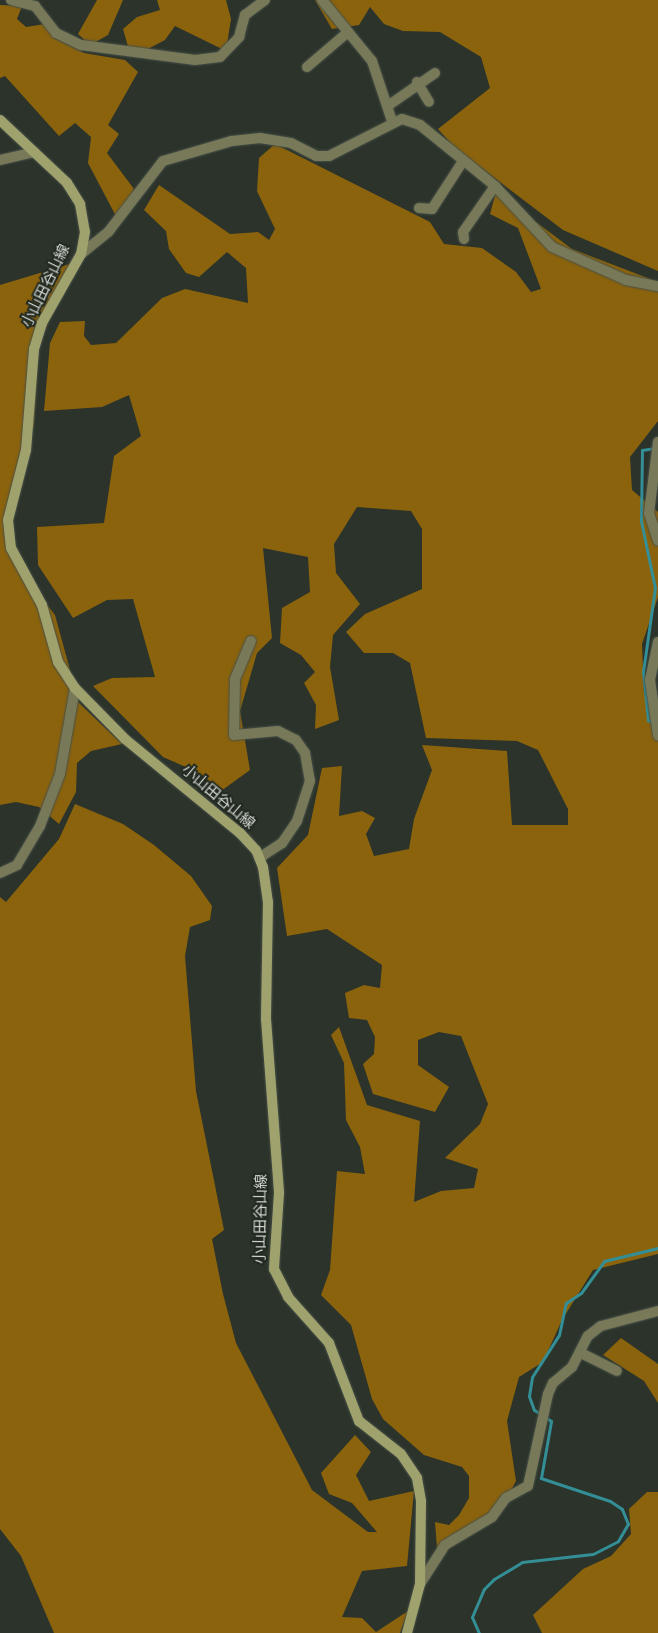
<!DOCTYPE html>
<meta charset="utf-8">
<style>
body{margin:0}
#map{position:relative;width:658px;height:1633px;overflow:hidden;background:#2b332a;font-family:"DM Sans","Noto Sans JP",sans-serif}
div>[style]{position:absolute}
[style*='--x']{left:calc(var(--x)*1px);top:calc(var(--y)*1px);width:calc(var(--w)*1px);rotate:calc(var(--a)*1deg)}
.forest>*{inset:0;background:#8b630d}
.stream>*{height:3px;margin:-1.5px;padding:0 1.5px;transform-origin:1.5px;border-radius:1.5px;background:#348e96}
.roads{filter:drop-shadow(0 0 1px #495148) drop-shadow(0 0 1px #495148)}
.street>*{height:10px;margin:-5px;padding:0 5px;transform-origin:5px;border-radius:5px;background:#777959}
.secondary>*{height:10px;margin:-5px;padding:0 5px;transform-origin:5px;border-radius:5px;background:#a0a26e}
span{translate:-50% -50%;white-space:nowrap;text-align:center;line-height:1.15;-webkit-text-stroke:4px #212920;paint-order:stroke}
.street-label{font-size:15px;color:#d3d8d2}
</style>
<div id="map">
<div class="forest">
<div style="clip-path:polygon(97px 0,123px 0,108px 35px,90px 45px,78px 34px)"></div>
<div style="clip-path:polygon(157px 0,226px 0,231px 19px,226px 51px,175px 26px,165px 40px,144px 51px,129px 50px,123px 29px,137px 17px,160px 10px)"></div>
<div style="clip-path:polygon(315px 0,658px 0,658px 271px,563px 230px,455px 148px,438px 129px,490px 88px,481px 57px,440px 32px,403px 31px,384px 24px,370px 7px,359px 25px,332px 29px)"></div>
<div style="clip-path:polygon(0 5px,22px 6px,17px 19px,26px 27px,45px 24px,54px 38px,84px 53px,125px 60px,138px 72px,108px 125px,119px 134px,107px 153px,134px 189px,118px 220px,88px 163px,91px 137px,75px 123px,59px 136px,5px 76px,0 78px)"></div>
<div style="clip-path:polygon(275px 144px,430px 222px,444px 244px,482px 248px,516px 272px,531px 292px,541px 289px,518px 228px,490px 214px,496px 192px,572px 249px,658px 282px,658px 421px,630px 457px,632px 490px,658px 512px,658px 597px,642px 644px,644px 694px,658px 710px,658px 1254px,593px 1270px,562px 1320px,543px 1362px,519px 1377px,507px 1421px,516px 1481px,508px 1496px,476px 1526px,437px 1548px,435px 1522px,449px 1525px,459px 1515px,469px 1498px,469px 1476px,462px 1467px,424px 1455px,383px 1419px,372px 1399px,351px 1325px,321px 1295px,330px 1270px,337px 1171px,365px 1174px,360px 1147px,346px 1120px,344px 1063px,331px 1035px,339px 1027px,367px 1105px,420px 1121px,414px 1202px,441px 1191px,474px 1188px,478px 1169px,445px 1158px,480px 1124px,488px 1104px,461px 1036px,439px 1032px,418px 1040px,418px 1065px,449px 1087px,435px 1112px,373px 1094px,363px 1064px,374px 1054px,375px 1037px,367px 1020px,349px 1018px,345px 993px,364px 985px,380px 988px,382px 965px,327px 929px,287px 936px,277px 868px,308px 835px,322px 768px,342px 766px,339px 816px,362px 811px,375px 818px,366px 834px,374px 856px,409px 849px,414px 819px,432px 770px,422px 745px,507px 751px,512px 825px,568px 825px,568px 809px,538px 750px,517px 741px,426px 738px,410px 663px,393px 653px,364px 653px,346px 632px,365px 614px,422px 589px,422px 529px,411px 511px,357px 507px,334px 544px,336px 573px,360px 604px,333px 635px,330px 667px,339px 720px,315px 729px,316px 705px,304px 683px,315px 672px,301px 655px,280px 643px,282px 608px,310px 592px,308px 557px,263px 548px,272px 638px,257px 653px,240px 711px,250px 770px,221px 791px,195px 771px,163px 757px,93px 686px,112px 678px,155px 677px,133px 599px,107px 600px,73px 618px,38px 565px,37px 527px,104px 523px,114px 456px,141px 436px,129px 395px,102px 407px,44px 411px,50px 343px,60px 322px,85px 321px,84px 336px,91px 345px,116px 343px,162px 298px,185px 289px,248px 303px,246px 268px,227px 252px,199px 277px,186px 273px,169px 249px,166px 231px,144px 210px,159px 185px,230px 234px,258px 232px,269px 240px,275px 229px,257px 191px,259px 158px)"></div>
<div style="clip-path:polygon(73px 263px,39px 345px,34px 426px,3px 522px,9px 555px,55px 615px,79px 703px,122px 744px,91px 751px,77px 763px,76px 792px,59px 824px,39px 807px,16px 802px,0 805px,0 285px)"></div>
<div style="clip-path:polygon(75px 804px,123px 824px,154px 845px,191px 876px,212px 906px,210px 920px,190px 927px,185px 956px,196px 1091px,224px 1230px,212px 1239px,223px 1294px,236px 1343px,312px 1490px,368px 1532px,377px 1532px,352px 1503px,329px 1494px,321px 1473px,355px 1435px,371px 1452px,356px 1475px,369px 1501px,414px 1491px,407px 1566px,362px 1571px,342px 1617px,362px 1618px,376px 1632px,408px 1611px,400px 1633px,54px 1633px,21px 1556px,0 1529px,0 897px,6px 902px,59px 839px)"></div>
<div style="clip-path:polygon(621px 1338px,658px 1364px,658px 1403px,644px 1381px,603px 1355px)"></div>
<div style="clip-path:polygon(647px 1492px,658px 1492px,658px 1633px,542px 1633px,533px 1615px,583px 1569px,611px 1556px,631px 1534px,629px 1509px)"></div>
</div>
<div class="stream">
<div style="--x:653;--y:723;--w:6;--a:-149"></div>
<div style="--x:648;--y:720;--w:48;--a:-95.9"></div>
<div style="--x:643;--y:672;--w:85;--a:-81.9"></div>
<div style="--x:655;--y:588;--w:68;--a:-101.8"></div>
<div style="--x:641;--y:521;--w:71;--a:-89.2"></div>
<div style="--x:642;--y:450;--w:13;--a:-9"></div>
<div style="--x:479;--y:1633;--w:17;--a:-114"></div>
<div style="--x:472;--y:1617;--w:30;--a:-67"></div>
<div style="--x:484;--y:1589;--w:14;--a:-45"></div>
<div style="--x:494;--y:1579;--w:33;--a:-31"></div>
<div style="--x:522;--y:1562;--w:71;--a:-6.4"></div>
<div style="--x:593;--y:1554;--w:28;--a:-27"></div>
<div style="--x:618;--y:1541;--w:20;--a:-60"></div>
<div style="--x:628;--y:1524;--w:16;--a:-112"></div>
<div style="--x:622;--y:1509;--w:14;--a:-146"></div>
<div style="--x:610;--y:1501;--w:73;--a:-161.6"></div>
<div style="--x:541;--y:1478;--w:58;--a:-80"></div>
<div style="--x:551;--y:1421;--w:20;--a:-147"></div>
<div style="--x:534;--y:1410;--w:15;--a:-110"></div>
<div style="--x:529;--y:1396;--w:19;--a:-81"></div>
<div style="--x:532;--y:1377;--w:50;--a:-57.3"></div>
<div style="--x:559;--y:1335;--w:33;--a:-78"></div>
<div style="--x:566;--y:1303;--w:18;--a:-34"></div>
<div style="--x:581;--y:1293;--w:39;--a:-54"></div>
<div style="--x:604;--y:1261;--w:56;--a:-13.5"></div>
</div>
<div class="roads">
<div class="street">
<div style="--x:11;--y:0;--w:25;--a:14"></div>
<div style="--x:35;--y:6;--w:34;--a:52"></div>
<div style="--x:56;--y:33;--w:28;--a:26"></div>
<div style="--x:81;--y:45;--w:115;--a:7.5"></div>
<div style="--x:195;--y:60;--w:25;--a:-7"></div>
<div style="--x:220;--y:57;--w:28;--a:-46"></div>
<div style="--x:239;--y:37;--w:23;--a:-75"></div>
<div style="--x:245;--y:15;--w:25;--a:-37"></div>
<div style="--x:322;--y:0;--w:79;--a:50.7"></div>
<div style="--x:372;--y:61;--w:63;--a:71.6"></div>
<div style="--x:307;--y:67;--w:54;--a:-40.5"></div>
<div style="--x:417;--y:82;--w:23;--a:59"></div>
<div style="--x:389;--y:105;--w:56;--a:-34.8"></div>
<div style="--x:0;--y:160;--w:35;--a:-13"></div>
<div style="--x:419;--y:208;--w:13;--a:4"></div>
<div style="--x:432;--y:209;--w:57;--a:-57.1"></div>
<div style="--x:464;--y:239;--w:7;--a:-98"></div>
<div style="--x:463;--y:232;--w:56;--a:-55.2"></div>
<div style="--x:81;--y:254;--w:36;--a:-39"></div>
<div style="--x:109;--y:231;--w:88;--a:-52.4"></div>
<div style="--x:163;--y:161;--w:72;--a:-16.2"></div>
<div style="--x:232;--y:141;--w:28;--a:-6"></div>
<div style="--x:260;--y:138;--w:31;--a:9"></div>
<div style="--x:291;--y:143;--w:28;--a:27"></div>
<div style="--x:316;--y:156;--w:13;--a:0"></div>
<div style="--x:329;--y:156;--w:82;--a:-26.9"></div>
<div style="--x:402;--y:119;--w:19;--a:18"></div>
<div style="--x:420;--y:125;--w:97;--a:39.1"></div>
<div style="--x:495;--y:186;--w:83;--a:46.9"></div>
<div style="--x:552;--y:247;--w:81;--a:24"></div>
<div style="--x:626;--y:280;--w:33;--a:11"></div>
<div style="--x:658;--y:442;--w:72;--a:97.2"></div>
<div style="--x:649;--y:513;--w:29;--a:72"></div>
<div style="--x:251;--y:641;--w:41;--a:112.8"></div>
<div style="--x:235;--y:679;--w:56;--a:91"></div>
<div style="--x:234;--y:735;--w:44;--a:-5.2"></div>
<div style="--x:278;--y:731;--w:20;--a:27"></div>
<div style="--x:296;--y:740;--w:16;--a:55"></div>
<div style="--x:305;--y:753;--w:28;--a:80"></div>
<div style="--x:310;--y:781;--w:42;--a:108"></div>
<div style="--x:297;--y:821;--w:27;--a:124"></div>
<div style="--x:282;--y:843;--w:27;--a:147"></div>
<div style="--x:658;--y:642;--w:39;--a:102"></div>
<div style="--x:650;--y:680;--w:56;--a:81.7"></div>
<div style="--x:0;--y:873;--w:19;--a:-25"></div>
<div style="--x:17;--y:865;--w:45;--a:-59.5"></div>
<div style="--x:40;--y:826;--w:56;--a:-69"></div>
<div style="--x:60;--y:774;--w:87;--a:-80.1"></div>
<div style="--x:581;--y:1353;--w:40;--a:26.6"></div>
<div style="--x:420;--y:1584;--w:46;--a:-57.3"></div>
<div style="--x:445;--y:1545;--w:55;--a:-30.8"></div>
<div style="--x:492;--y:1517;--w:24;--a:-54"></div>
<div style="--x:506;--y:1498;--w:25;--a:-29"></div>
<div style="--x:528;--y:1486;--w:94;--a:-77.7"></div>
<div style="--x:548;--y:1394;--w:12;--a:-66"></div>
<div style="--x:553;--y:1383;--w:25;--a:-40"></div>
<div style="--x:572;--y:1367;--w:35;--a:-63"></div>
<div style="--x:588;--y:1336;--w:16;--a:-38"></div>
<div style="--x:601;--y:1326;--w:59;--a:-14.7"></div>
</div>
<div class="secondary">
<div style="--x:0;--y:120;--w:92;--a:43.2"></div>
<div style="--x:67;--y:183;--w:25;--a:58"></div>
<div style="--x:80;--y:204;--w:28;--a:80"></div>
<div style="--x:85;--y:232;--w:22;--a:100"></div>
<div style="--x:81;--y:254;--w:79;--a:119.5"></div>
<div style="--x:42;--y:323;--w:27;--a:107"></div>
<div style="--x:34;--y:349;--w:101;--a:94.5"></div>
<div style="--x:26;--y:450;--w:72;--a:104.4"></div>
<div style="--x:8;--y:520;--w:28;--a:84"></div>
<div style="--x:11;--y:548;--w:65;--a:61.5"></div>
<div style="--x:42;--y:605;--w:59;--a:74.3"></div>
<div style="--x:58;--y:662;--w:31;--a:57"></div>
<div style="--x:75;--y:688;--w:71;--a:45.6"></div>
<div style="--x:125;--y:739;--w:149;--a:39.3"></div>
<div style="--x:240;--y:833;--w:23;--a:47"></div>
<div style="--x:256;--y:850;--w:18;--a:68"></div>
<div style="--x:263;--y:867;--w:35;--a:82"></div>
<div style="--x:268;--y:902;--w:117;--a:91"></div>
<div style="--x:266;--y:1019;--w:174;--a:85.7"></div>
<div style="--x:279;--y:1193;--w:76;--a:93.8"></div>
<div style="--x:274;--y:1269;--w:31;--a:63"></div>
<div style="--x:288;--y:1297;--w:62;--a:48.3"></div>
<div style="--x:329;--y:1343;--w:84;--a:69"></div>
<div style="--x:359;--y:1421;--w:53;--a:38.2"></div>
<div style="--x:401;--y:1454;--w:29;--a:56"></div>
<div style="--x:417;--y:1478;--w:23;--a:80"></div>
<div style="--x:421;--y:1501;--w:83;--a:90.7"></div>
<div style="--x:420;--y:1584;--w:51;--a:104.9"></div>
</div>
</div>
<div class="street-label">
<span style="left:46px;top:286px;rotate:-64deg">小山田谷山線</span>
<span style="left:218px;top:797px;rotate:40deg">小山田谷山線</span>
<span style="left:261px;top:1219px;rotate:-89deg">小山田谷山線</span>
</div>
</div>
